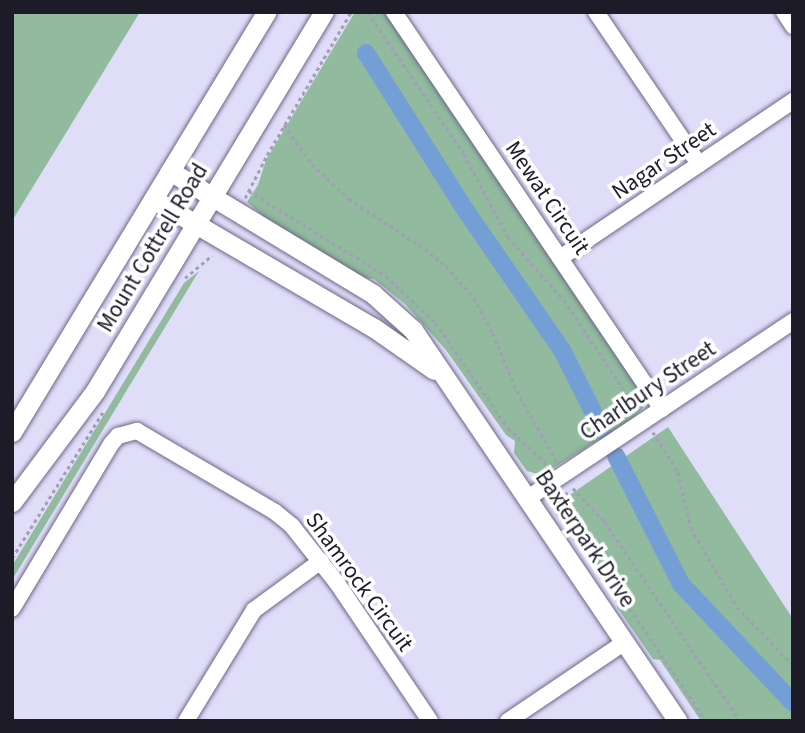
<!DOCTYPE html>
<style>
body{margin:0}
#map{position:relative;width:805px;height:733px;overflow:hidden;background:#e0ddf9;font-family:"Source Sans 3",sans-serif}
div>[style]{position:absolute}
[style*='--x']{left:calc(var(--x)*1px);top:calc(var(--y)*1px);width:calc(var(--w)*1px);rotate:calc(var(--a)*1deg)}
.green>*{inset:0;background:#91ba9e}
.canal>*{height:18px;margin:-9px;padding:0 9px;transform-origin:9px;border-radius:9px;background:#749fd6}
.path>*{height:2.5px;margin-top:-1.25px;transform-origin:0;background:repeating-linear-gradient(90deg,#a19eb5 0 3.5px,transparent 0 7px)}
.roads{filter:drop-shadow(0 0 2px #6c6787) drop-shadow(0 0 2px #6c6787)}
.minor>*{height:16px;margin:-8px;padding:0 8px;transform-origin:8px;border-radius:8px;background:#fff}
.tertiary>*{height:19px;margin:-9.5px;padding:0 9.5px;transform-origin:9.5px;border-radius:9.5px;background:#fff}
span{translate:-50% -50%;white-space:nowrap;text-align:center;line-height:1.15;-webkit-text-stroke:7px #fff;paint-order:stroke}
.street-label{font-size:23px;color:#1d1b28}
.frame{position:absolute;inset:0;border:14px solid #1d1b28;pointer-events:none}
</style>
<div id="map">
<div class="green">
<div style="clip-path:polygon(12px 12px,140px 12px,12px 221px)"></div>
<div style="clip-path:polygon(355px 12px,388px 12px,645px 398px,643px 408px,632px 419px,542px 475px,527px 471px,514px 453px,515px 441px,506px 435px,446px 350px,405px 304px,374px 279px,364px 278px,270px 222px,247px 202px,258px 185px,266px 160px)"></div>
<div style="clip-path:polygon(199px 271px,12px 580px,12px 566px,184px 283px)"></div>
<div style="clip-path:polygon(668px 427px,793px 619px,793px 721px,701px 721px,660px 660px,653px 659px,617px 607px,618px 600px,572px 527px,564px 525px,551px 508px)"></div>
</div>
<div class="canal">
<div style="--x:366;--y:53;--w:187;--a:57.7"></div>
<div style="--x:466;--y:211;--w:169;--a:55.4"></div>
<div style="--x:562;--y:350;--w:91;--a:63.2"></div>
<div style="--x:616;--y:456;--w:144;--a:63.1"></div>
<div style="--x:681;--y:584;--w:163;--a:46.7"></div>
</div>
<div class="path">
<div style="--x:368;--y:12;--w:171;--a:55.9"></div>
<div style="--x:464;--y:154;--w:94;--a:62.1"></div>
<div style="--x:508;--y:237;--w:84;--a:48.4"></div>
<div style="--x:564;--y:300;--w:128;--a:56.2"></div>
<div style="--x:284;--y:125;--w:48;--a:54.3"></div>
<div style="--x:312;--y:164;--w:51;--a:43.4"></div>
<div style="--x:349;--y:199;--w:91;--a:33.3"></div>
<div style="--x:425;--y:249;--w:27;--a:39"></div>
<div style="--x:446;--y:266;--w:43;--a:48.8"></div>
<div style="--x:474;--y:298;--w:40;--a:62"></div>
<div style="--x:493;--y:333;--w:63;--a:67.5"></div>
<div style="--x:517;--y:391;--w:81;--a:60.6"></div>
<div style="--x:249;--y:191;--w:161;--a:31.8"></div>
<div style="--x:386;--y:276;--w:69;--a:43.2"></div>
<div style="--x:436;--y:323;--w:127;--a:55.6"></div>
<div style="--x:508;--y:428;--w:56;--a:42.8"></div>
<div style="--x:245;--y:198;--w:48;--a:-62.9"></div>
<div style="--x:267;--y:155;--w:166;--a:-59.6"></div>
<div style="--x:185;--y:278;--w:35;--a:-40"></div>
<div style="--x:653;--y:432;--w:47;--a:58"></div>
<div style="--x:678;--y:472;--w:57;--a:76.9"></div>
<div style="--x:691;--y:528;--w:91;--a:59.8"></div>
<div style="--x:737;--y:607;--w:81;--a:46"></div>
<div style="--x:573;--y:488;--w:47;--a:46.7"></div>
<div style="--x:605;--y:522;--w:240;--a:55.8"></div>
<div style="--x:566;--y:492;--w:57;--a:68.4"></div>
<div style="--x:587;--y:545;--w:212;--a:55.9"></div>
<div style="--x:12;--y:558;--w:172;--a:-58.1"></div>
</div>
<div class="roads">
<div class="minor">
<div style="--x:394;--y:12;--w:479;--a:56"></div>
<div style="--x:596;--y:12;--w:184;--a:55.9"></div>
<div style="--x:784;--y:12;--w:17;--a:57"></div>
<div style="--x:560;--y:258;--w:281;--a:-34"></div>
<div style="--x:528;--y:498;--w:319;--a:-33.7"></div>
<div style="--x:12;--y:609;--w:192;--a:-59"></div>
<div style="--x:111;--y:444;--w:11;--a:-49"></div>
<div style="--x:118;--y:436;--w:20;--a:-15"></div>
<div style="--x:137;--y:431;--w:160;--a:30.4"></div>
<div style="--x:275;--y:512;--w:22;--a:39"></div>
<div style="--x:292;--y:526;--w:73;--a:51.7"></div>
<div style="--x:337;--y:583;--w:166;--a:56"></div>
<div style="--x:186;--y:721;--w:130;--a:-58.5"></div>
<div style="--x:254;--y:610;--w:83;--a:-36.2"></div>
<div style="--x:508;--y:721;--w:141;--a:-34"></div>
</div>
<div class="tertiary">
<div style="--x:170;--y:171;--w:237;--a:31.2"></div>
<div style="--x:373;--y:294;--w:54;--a:42"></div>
<div style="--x:413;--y:330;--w:472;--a:55.9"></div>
<div style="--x:153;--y:199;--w:256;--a:30.3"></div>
<div style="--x:374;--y:328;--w:73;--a:35"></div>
<div style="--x:12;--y:432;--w:491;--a:-58.8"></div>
<div style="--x:12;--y:502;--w:139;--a:-53.2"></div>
<div style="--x:95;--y:391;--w:443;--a:-58.9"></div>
</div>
</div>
<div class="street-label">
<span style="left:664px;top:161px;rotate:-34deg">Nagar Street</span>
<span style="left:547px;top:198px;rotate:56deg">Mewat Circuit</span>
<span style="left:153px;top:248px;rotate:-59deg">Mount Cottrell Road</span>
<span style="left:648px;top:391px;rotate:-34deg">Charlbury Street</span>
<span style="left:585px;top:539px;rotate:56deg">Baxterpark Drive</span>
<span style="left:359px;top:582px;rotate:54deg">Shamrock Circuit</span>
</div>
<div class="frame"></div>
</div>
